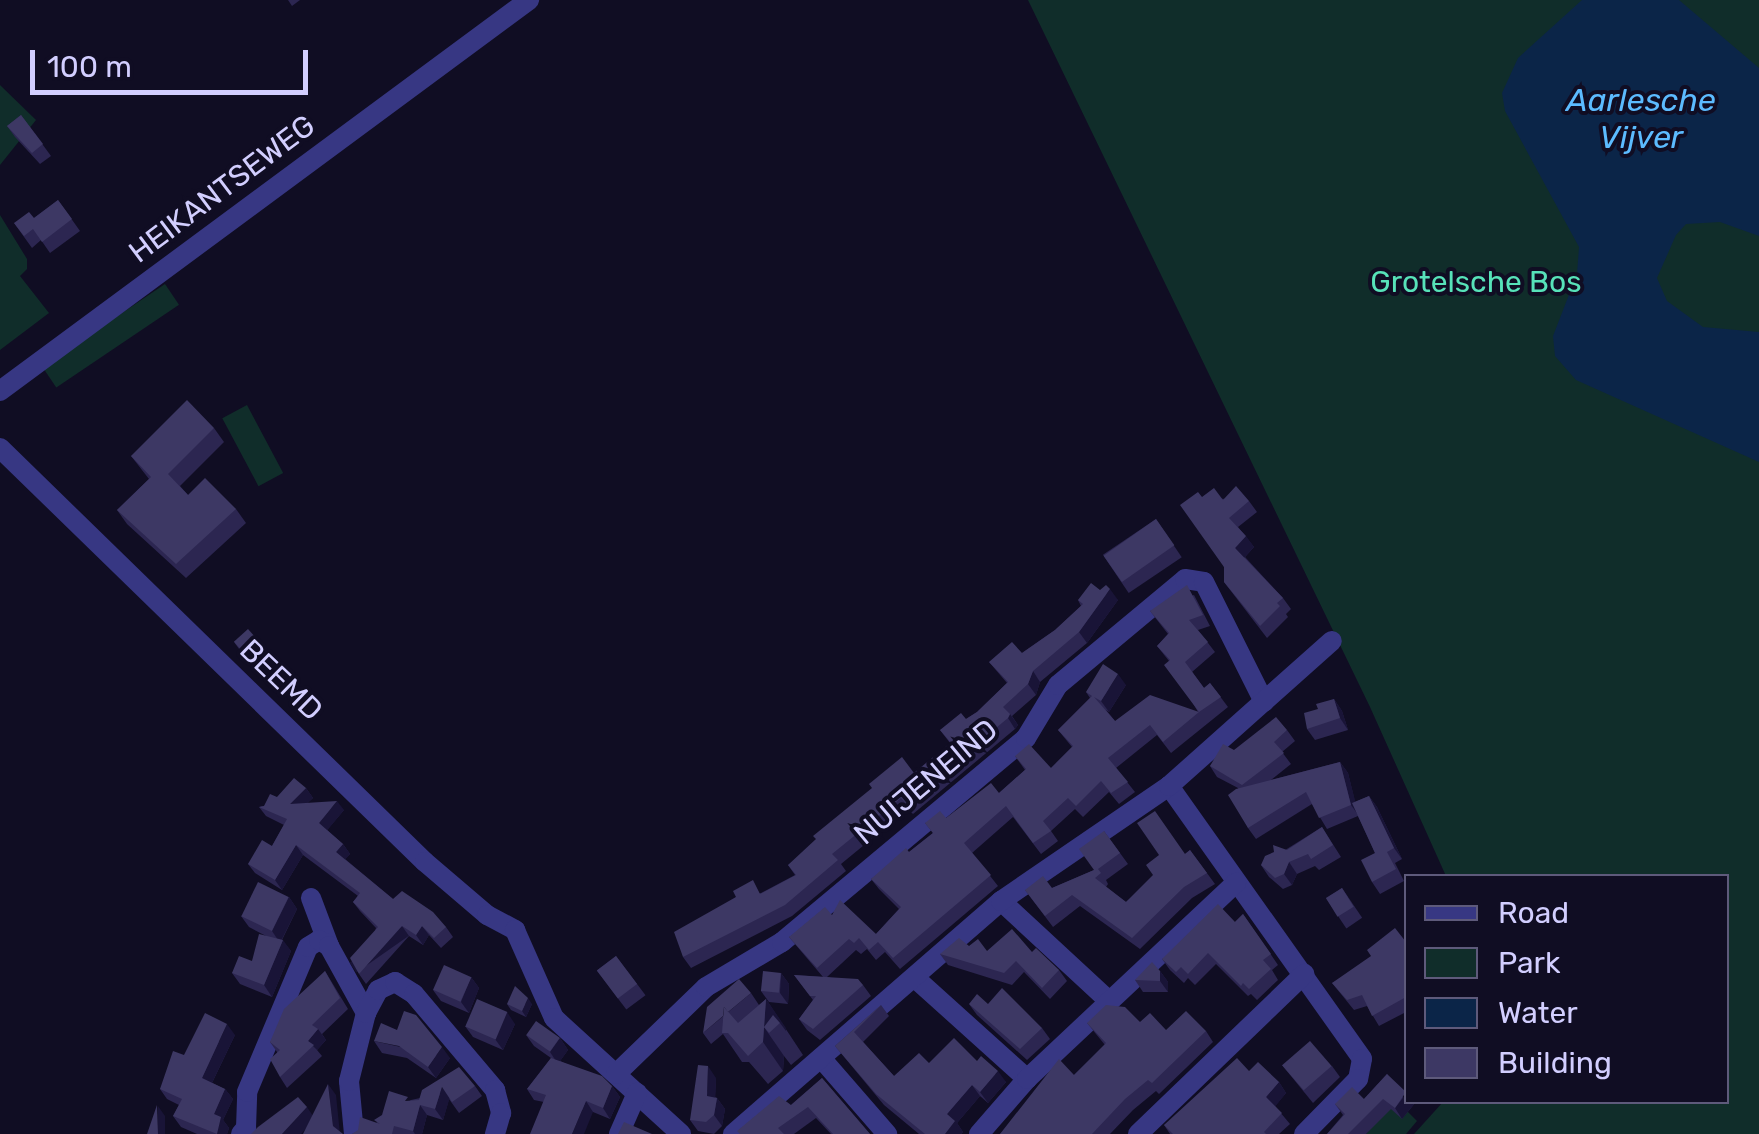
<!DOCTYPE html>
<style>
body{margin:0}
#map{position:relative;width:1759px;height:1134px;overflow:hidden;background:#100d23;font-family:Rubik,sans-serif}
div>[style]{position:absolute}
[style*='--x']{left:calc(var(--x)*1px);top:calc(var(--y)*1px);width:calc(var(--w)*1px);rotate:calc(var(--a)*1deg)}
.green>*{inset:0;background:#102d2a;transform-origin:0 0}
.water>*{inset:0;background:#0b2548}
.minor>*{height:20px;margin:-10px;padding:0 10px;transform-origin:10px;border-radius:10px;background:#373783}
.wall>*{inset:0;background:#2c2651;transform-origin:0 0}
.shaded-wall>*{inset:0;background:#191437;transform-origin:0 0}
.building>*{inset:0;background:#3d3864;transform-origin:0 0}
span{translate:-50% -50%;white-space:nowrap;text-align:center;line-height:1.15;-webkit-text-stroke:8px #100d23;paint-order:stroke}
.street-label{font-size:30px;color:#d2ceff}
.park-label{font-size:30px;color:#57e2b9}
.water-label{font-size:32px;color:#5cbbff;font-style:italic}
.legend{position:absolute;left:1404px;top:874px;width:325px;height:230px;box-sizing:border-box;background:#100d23;border:2px solid #5e5a7b;margin:0;padding:12px 18px;list-style:none;font-size:30px;color:#d2ceff}
.legend li{display:flex;align-items:center;gap:20px;height:50px}
.legend b{width:50px;border:2px solid #5e5a7b}
.scale{position:absolute;left:30px;top:50px;width:278px;height:45px;box-sizing:border-box;border:5px solid #d2ceff;border-top:0;padding-left:12px;font-size:30px;line-height:35px;white-space:nowrap;color:#d2ceff;-webkit-text-stroke:8px #100d23;paint-order:stroke}
</style>
<div id="map">
<div class="green">
<div style="clip-path:polygon(1028px 0,1759px 0,1759px 1134px,1414px 1134px,1443px 1102px,1726px 1102px,1726px 876px,1446px 876px,1370px 707px)"></div>
<div style="clip-path:polygon(0 85px,36px 120px,0 165px)"></div>
<div style="clip-path:polygon(0 215px,27px 259px,27px 269px,20px 276px,49px 313px,0 350px)"></div>
<div style="left:165px;top:284px;width:25px;height:148px;rotate:56deg"></div>
<div style="left:247px;top:405px;width:77px;height:28px;rotate:62deg"></div>
<div style="clip-path:polygon(1395px 1099px,1417px 1121px,1406px 1134px,1366px 1134px)"></div>
</div>
<div class="water">
<div style="clip-path:polygon(1582px 0,1679px 0,1759px 68px,1759px 236px,1720px 222px,1686px 224px,1676px 235px,1657px 278px,1667px 301px,1703px 327px,1759px 332px,1759px 462px,1576px 380px,1555px 356px,1553px 336px,1577px 274px,1579px 247px,1505px 111px,1502px 93px,1518px 58px)"></div>
</div>
<div class="minor">
<div style="--x:0;--y:391;--w:658;--a:-36.47"></div>
<div style="--x:0;--y:448;--w:593;--a:44.25"></div>
<div style="--x:425;--y:862;--w:82;--a:40.5"></div>
<div style="--x:487;--y:915;--w:32;--a:28"></div>
<div style="--x:515;--y:930;--w:96;--a:66.1"></div>
<div style="--x:554;--y:1018;--w:172;--a:42.4"></div>
<div style="--x:1169;--y:786;--w:334;--a:54.7"></div>
<div style="--x:1362;--y:1059;--w:20;--a:101"></div>
<div style="--x:1358;--y:1079;--w:77;--a:134.5"></div>
<div style="--x:311;--y:898;--w:51;--a:69.4"></div>
<div style="--x:1001;--y:901;--w:146;--a:42.8"></div>
<div style="--x:915;--y:978;--w:151;--a:42"></div>
<div style="--x:821;--y:1058;--w:101;--a:49"></div>
<div style="--x:616;--y:1074;--w:125;--a:-44"></div>
<div style="--x:706;--y:987;--w:88;--a:-30.6"></div>
<div style="--x:782;--y:942;--w:318;--a:-39.9"></div>
<div style="--x:1026;--y:738;--w:62;--a:-58.9"></div>
<div style="--x:1058;--y:685;--w:165;--a:-39.8"></div>
<div style="--x:1185;--y:579;--w:19;--a:9"></div>
<div style="--x:1204;--y:582;--w:134;--a:63.4"></div>
<div style="--x:241;--y:1134;--w:8;--a:-50"></div>
<div style="--x:246;--y:1128;--w:36;--a:-88"></div>
<div style="--x:247;--y:1092;--w:157;--a:-67.2"></div>
<div style="--x:308;--y:947;--w:13;--a:-32"></div>
<div style="--x:319;--y:940;--w:12;--a:31"></div>
<div style="--x:329;--y:946;--w:77;--a:61.1"></div>
<div style="--x:354;--y:1134;--w:53;--a:-95.4"></div>
<div style="--x:349;--y:1081;--w:70;--a:-76"></div>
<div style="--x:366;--y:1013;--w:26;--a:-62"></div>
<div style="--x:378;--y:990;--w:19;--a:-25"></div>
<div style="--x:395;--y:982;--w:22;--a:32"></div>
<div style="--x:414;--y:994;--w:126;--a:49.8"></div>
<div style="--x:495;--y:1090;--w:24;--a:75"></div>
<div style="--x:501;--y:1113;--w:22;--a:106"></div>
<div style="--x:619;--y:1134;--w:45;--a:-66.3"></div>
<div style="--x:733;--y:1134;--w:355;--a:-41"></div>
<div style="--x:1001;--y:901;--w:204;--a:-34.4"></div>
<div style="--x:1169;--y:786;--w:218;--a:-41.7"></div>
<div style="--x:979;--y:1134;--w:73;--a:-48.9"></div>
<div style="--x:1027;--y:1079;--w:287;--a:-43.2"></div>
<div style="--x:1138;--y:1134;--w:231;--a:-43.9"></div>
</div>
<div class="wall">
<div style="clip-path:polygon(288px 0,300px 0,292px 6px)"></div>
<div style="clip-path:polygon(21px 115px,51px 156px,40px 164px,15px 137px,7px 126px)"></div>
<div style="clip-path:polygon(58px 200px,80px 231px,50px 253px,41px 240px,32px 248px,14px 223px,34px 218px)"></div>
<div style="clip-path:polygon(214px 428px,224px 442px,180px 486px,188px 495px,236px 509px,246px 523px,186px 578px,127px 524px,117px 510px,149px 479px,131px 456px)"></div>
<div style="clip-path:polygon(1202px 497px,1249px 501px,1257px 512px,1238px 527px,1254px 547px,1245px 557px,1283px 598px,1291px 609px,1286px 614px,1288px 617px,1267px 638px,1224px 582px,1224px 567px)"></div>
<div style="left:1156px;top:519px;width:46px;height:64px;rotate:56deg"></div>
<div style="clip-path:polygon(1100px 590px,1118px 600px,1087px 643px,1040px 682px,1036px 695px,1012px 716px,1018px 725px,1015px 729px,913px 814px,908px 809px,841px 864px,846px 871px,792px 916px,691px 968px,683px 957px,736px 897px,761px 893px,795px 875px,788px 865px,914px 773px,950px 743px,940px 730px,966px 719px,977px 712px,1007px 683px,989px 662px,1022px 653px,1055px 630px,1081px 606px,1078px 600px)"></div>
<div style="clip-path:polygon(1194px 595px,1210px 626px,1198px 630px,1215px 652px,1192px 672px,1204px 688px,1210px 683px,1228px 707px,1171px 753px,1157px 735px,1116px 768px,1135px 792px,1119px 804px,1109px 792px,1083px 817px,1075px 809px,1051px 831px,1058px 841px,1041px 854px,1013px 817px,972px 853px,998px 886px,900px 969px,885px 952px,876px 960px,867px 949px,861px 954px,856px 950px,827px 977px,863px 985px,871px 996px,820px 1040px,807px 1030px,799px 1019px,813px 1000px,794px 975px,823px 977px,789px 937px,832px 915px,876px 934px,899px 909px,879px 889px,871px 879px,909px 852px,933px 833px,925px 823px,946px 818px,999px 793px,1025px 770px,1015px 756px,1051px 768px,1072px 747px,1058px 730px,1090px 698px,1086px 692px,1126px 685px,1109px 712px,1106px 710px,1115px 721px,1198px 712px,1169px 661px,1157px 646px,1168px 634px,1150px 611px)"></div>
<div style="clip-path:polygon(234px 642px,289px 674px,297px 685px,283px 698px,242px 653px)"></div>
<div style="clip-path:polygon(1334px 699px,1342px 711px,1348px 730px,1315px 740px,1307px 729px,1318px 709px)"></div>
<div style="clip-path:polygon(1287px 730px,1295px 741px,1282px 752px,1291px 764px,1271px 780px,1340px 762px,1348px 773px,1355px 802px,1369px 796px,1377px 807px,1402px 859px,1395px 863px,1404px 881px,1380px 894px,1372px 882px,1375px 853px,1358px 816px,1327px 829px,1312px 804px,1256px 839px,1248px 828px,1238px 788px,1217px 777px,1210px 766px,1234px 750px)"></div>
<div style="clip-path:polygon(306px 788px,313px 798px,307px 803px,344px 810px,327px 830px,343px 844px,350px 854px,345px 859px,393px 899px,446px 927px,453px 937px,441px 948px,429px 935px,423px 945px,409px 936px,366px 984px,359px 974px,376px 928px,360px 911px,353px 902px,358px 896px,303px 855px,282px 890px,255px 873px,248px 864px,272px 846px,284px 825px,266px 816px,259px 807px,264px 806px,277px 797px)"></div>
<div style="clip-path:polygon(1322px 827px,1341px 857px,1319px 870px,1315px 866px,1297px 874px,1292px 885px,1283px 889px,1269px 877px,1261px 865px)"></div>
<div style="clip-path:polygon(1104px 831px,1128px 864px,1106px 880px,1108px 884px,1106px 887px,1126px 902px,1190px 850px,1215px 884px,1192px 898px,1140px 949px,1080px 906px,1053px 927px,1025px 890px,1052px 888px,1094px 870px)"></div>
<div style="left:1342px;top:888px;width:36px;height:19px;rotate:56deg"></div>
<div style="clip-path:polygon(289px 897px,297px 909px,282px 940px,291px 951px,272px 997px,240px 984px,232px 973px,252px 961px,266px 936px,249px 927px,241px 916px)"></div>
<div style="clip-path:polygon(1243px 914px,1278px 965px,1272px 970px,1278px 980px,1257px 1000px,1251px 994px,1248px 996px,1216px 964px,1195px 985px,1188px 978px,1184px 983px,1170px 970px,1162px 959px,1235px 922px)"></div>
<div style="clip-path:polygon(1406px 942px,1406px 1012px,1379px 1026px,1367px 1006px,1354px 1010px,1332px 983px)"></div>
<div style="clip-path:polygon(969px 946px,987px 951px,1032px 952px,1059px 970px,1067px 981px,1050px 999px,1024px 972px,1012px 985px,948px 965px,940px 954px)"></div>
<div style="left:616px;top:956px;width:49px;height:24px;rotate:53deg"></div>
<div style="clip-path:polygon(325px 971px,348px 1009px,322px 1034px,326px 1040px,317px 1050px,322px 1056px,287px 1088px,280px 1077px,277px 1052px,270px 1042px)"></div>
<div style="clip-path:polygon(1160px 971px,1168px 982px,1168px 992px,1143px 992px,1135px 980px)"></div>
<div style="clip-path:polygon(781px 973px,789px 984px,788px 1004px,769px 1002px,761px 991px)"></div>
<div style="clip-path:polygon(471px 977px,479px 988px,469px 1013px,441px 1001px,433px 990px)"></div>
<div style="clip-path:polygon(751px 993px,759px 1005px,766px 999px,803px 1055px,791px 1065px,784px 1056px,783px 1071px,768px 1084px,749px 1062px,742px 1062px,723px 1034px,711px 1044px,703px 1033px)"></div>
<div style="clip-path:polygon(507px 1004px,532px 1004px,526px 1017px,511px 1010px)"></div>
<div style="clip-path:polygon(969px 1004px,1042px 1028px,1050px 1039px,1027px 1060px,977px 1015px)"></div>
<div style="clip-path:polygon(881px 1005px,889px 1016px,863px 1042px,894px 1076px,929px 1063px,977px 1061px,1006px 1082px,988px 1103px,980px 1096px,957px 1123px,963px 1132px,961px 1134px,919px 1134px,884px 1105px,835px 1046px)"></div>
<div style="clip-path:polygon(1140px 1022px,1166px 1030px,1206px 1031px,1213px 1042px,1159px 1094px,1156px 1091px,1133px 1110px,1110px 1134px,1000px 1134px,1074px 1075px,1105px 1045px,1087px 1023px)"></div>
<div style="clip-path:polygon(515px 1024px,503px 1050px,473px 1037px,465px 1026px)"></div>
<div style="clip-path:polygon(235px 1035px,212px 1083px,225px 1089px,233px 1099px,223px 1120px,229px 1128px,227px 1134px,197px 1134px,181px 1127px,173px 1116px,179px 1105px,167px 1099px,160px 1089px,184px 1055px)"></div>
<div style="clip-path:polygon(526px 1035px,560px 1038px,568px 1050px,560px 1061px,612px 1086px,620px 1097px,610px 1119px,593px 1112px,534px 1100px,527px 1089px,551px 1058px,534px 1046px)"></div>
<div style="clip-path:polygon(374px 1041px,450px 1058px,436px 1078px,407px 1058px,382px 1053px)"></div>
<div style="clip-path:polygon(1282px 1065px,1332px 1066px,1340px 1077px,1313px 1103px)"></div>
<div style="clip-path:polygon(1249px 1071px,1279px 1082px,1286px 1093px,1275px 1106px,1290px 1124px,1279px 1134px,1170px 1134px,1164px 1125px)"></div>
<div style="clip-path:polygon(1387px 1074px,1406px 1102px,1414px 1102px,1415px 1103px,1402px 1119px,1391px 1109px,1366px 1134px,1327px 1134px,1343px 1115px,1335px 1104px,1364px 1099px)"></div>
<div style="clip-path:polygon(716px 1078px,715px 1097px,717px 1098px,725px 1109px,722px 1126px,714px 1134px,698px 1131px,690px 1120px)"></div>
<div style="clip-path:polygon(822px 1078px,870px 1134px,831px 1134px,816px 1118px,794px 1134px,740px 1134px,791px 1105px)"></div>
<div style="clip-path:polygon(475px 1086px,482px 1096px,459px 1113px,449px 1099px,443px 1120px,427px 1115px,422px 1134px,352px 1134px,376px 1123px,411px 1100px)"></div>
</div>
<div class="shaded-wall">
<div style="clip-path:polygon(1246px 536px,1254px 547px,1243px 559px,1235px 548px)"></div>
<div style="clip-path:polygon(1110px 589px,1118px 600px,1087px 643px,1079px 632px)"></div>
<div style="clip-path:polygon(1033px 671px,1040px 682px,1036px 695px,1028px 684px)"></div>
<div style="clip-path:polygon(1118px 674px,1126px 685px,1109px 712px,1101px 701px)"></div>
<div style="clip-path:polygon(1334px 699px,1342px 711px,1348px 730px,1340px 718px)"></div>
<div style="clip-path:polygon(1010px 714px,1018px 725px,1015px 729px,1008px 718px)"></div>
<div style="clip-path:polygon(1340px 762px,1348px 773px,1359px 816px,1351px 805px)"></div>
<div style="clip-path:polygon(306px 788px,313px 798px,297px 814px,290px 804px)"></div>
<div style="clip-path:polygon(1369px 796px,1377px 807px,1402px 859px,1394px 848px)"></div>
<div style="clip-path:polygon(337px 801px,344px 810px,325px 833px,319px 823px)"></div>
<div style="clip-path:polygon(343px 844px,350px 854px,343px 862px,336px 852px)"></div>
<div style="clip-path:polygon(296px 845px,303px 855px,282px 890px,275px 880px)"></div>
<div style="clip-path:polygon(1289px 862px,1297px 874px,1292px 885px,1284px 874px)"></div>
<div style="clip-path:polygon(289px 897px,297px 909px,280px 943px,272px 931px)"></div>
<div style="left:402px;top:926px;width:12px;height:64px;rotate:55deg"></div>
<div style="clip-path:polygon(422px 926px,429px 935px,423px 945px,416px 935px)"></div>
<div style="clip-path:polygon(283px 940px,291px 951px,272px 997px,264px 985px)"></div>
<div style="clip-path:polygon(1160px 971px,1168px 982px,1168px 992px,1160px 981px)"></div>
<div style="clip-path:polygon(781px 973px,789px 984px,788px 1004px,780px 993px)"></div>
<div style="clip-path:polygon(471px 977px,479px 988px,469px 1013px,461px 1002px)"></div>
<div style="clip-path:polygon(528px 998px,532px 1004px,526px 1017px,522px 1011px)"></div>
<div style="clip-path:polygon(766px 999px,786px 1028px,786px 1031px,780px 1023px,764px 1027px)"></div>
<div style="clip-path:polygon(507px 1012px,515px 1024px,503px 1050px,495px 1039px)"></div>
<div style="clip-path:polygon(227px 1024px,235px 1035px,209px 1089px,202px 1078px)"></div>
<div style="clip-path:polygon(764px 1027px,784px 1056px,783px 1071px,763px 1042px)"></div>
<div style="clip-path:polygon(318px 1029px,326px 1040px,317px 1050px,308px 1041px)"></div>
<div style="clip-path:polygon(560px 1038px,568px 1050px,558px 1064px,550px 1052px)"></div>
<div style="clip-path:polygon(442px 1047px,450px 1058px,436px 1078px,428px 1067px)"></div>
<div style="clip-path:polygon(708px 1066px,716px 1078px,715px 1108px,707px 1096px)"></div>
<div style="clip-path:polygon(998px 1071px,1006px 1082px,988px 1103px,980px 1092px)"></div>
<div style="clip-path:polygon(1279px 1082px,1286px 1093px,1274px 1108px,1266px 1097px)"></div>
<div style="clip-path:polygon(328px 1084px,336px 1095px,340px 1134px,333px 1126px)"></div>
<div style="clip-path:polygon(972px 1085px,980px 1096px,957px 1123px,963px 1132px,961px 1134px,945px 1134px,947px 1114px)"></div>
<div style="clip-path:polygon(612px 1086px,620px 1097px,610px 1119px,603px 1108px)"></div>
<div style="clip-path:polygon(442px 1087px,450px 1097px,443px 1120px,435px 1109px)"></div>
<div style="clip-path:polygon(225px 1089px,233px 1099px,223px 1120px,229px 1128px,227px 1134px,217px 1134px,214px 1114px)"></div>
<div style="clip-path:polygon(1406px 1094px,1406px 1102px,1414px 1102px,1415px 1103px,1402px 1119px,1395px 1108px)"></div>
<div style="clip-path:polygon(717px 1098px,725px 1109px,722px 1126px,714px 1115px)"></div>
<div style="clip-path:polygon(586px 1101px,593px 1112px,584px 1134px,572px 1134px)"></div>
<div style="clip-path:polygon(420px 1105px,427px 1115px,422px 1134px,415px 1134px,413px 1131px)"></div>
<div style="clip-path:polygon(158px 1106px,165px 1116px,165px 1134px,158px 1134px)"></div>
<div style="clip-path:polygon(307px 1107px,315px 1119px,301px 1134px,282px 1134px)"></div>
</div>
<div class="building">
<div style="clip-path:polygon(21px 115px,43px 144px,32px 153px,7px 126px)"></div>
<div style="clip-path:polygon(58px 200px,72px 219px,42px 242px,33px 229px,24px 236px,14px 223px,29px 212px,34px 218px)"></div>
<div style="clip-path:polygon(187px 400px,214px 428px,168px 474px,188px 495px,205px 478px,236px 509px,176px 564px,117px 510px,151px 477px,131px 456px)"></div>
<div style="clip-path:polygon(1236px 486px,1249px 501px,1229px 518px,1246px 536px,1235px 548px,1283px 598px,1277px 603px,1280px 606px,1260px 626px,1224px 582px,1224px 567px,1180px 505px,1198px 492px,1202px 497px,1214px 488px,1223px 500px)"></div>
<div style="left:1156px;top:519px;width:32px;height:64px;rotate:55deg"></div>
<div style="clip-path:polygon(1091px 583px,1100px 590px,1106px 585px,1110px 589px,1079px 632px,1033px 671px,1028px 684px,1003px 707px,1010px 714px,1008px 718px,906px 803px,901px 798px,832px 854px,838px 860px,785px 905px,683px 957px,674px 932px,736px 897px,733px 891px,753px 880px,760px 894px,796px 875px,788px 865px,816px 839px,813px 836px,872px 788px,869px 784px,902px 757px,914px 773px,951px 743px,940px 730px,961px 713px,966px 719px,977px 712px,1008px 682px,989px 662px,1012px 642px,1022px 653px,1055px 630px,1083px 604px,1078px 600px)"></div>
<div style="clip-path:polygon(1187px 585px,1203px 615px,1189px 620px,1208px 642px,1185px 662px,1204px 688px,1210px 683px,1221px 697px,1199px 712px,1164px 665px,1170px 660px,1157px 646px,1169px 633px,1150px 611px)"></div>
<div style="left:248px;top:629px;width:61px;height:19px;rotate:48deg"></div>
<div style="clip-path:polygon(1103px 664px,1118px 674px,1101px 701px,1094px 697px,1115px 721px,1150px 695px,1199px 712px,1163px 742px,1150px 725px,1108px 758px,1128px 782px,1111px 793px,1101px 781px,1076px 806px,1068px 798px,1043px 821px,1051px 831px,1033px 843px,1006px 806px,964px 843px,991px 875px,893px 958px,878px 942px,869px 950px,859px 938px,854px 943px,849px 939px,817px 968px,789px 937px,825px 907px,832px 915px,840px 900px,876px 934px,901px 907px,871px 879px,906px 848px,909px 852px,933px 833px,925px 823px,940px 811px,946px 818px,991px 783px,999px 793px,1026px 769px,1015px 756px,1029px 744px,1051px 768px,1073px 746px,1058px 730px,1092px 696px,1086px 692px)"></div>
<div style="clip-path:polygon(1334px 699px,1340px 718px,1307px 729px,1304px 713px,1318px 709px,1316px 704px)"></div>
<div style="clip-path:polygon(1276px 717px,1287px 730px,1274px 742px,1284px 753px,1242px 785px,1210px 766px,1223px 744px,1234px 750px)"></div>
<div style="clip-path:polygon(1340px 762px,1351px 805px,1319px 818px,1306px 792px,1248px 828px,1228px 795px,1236px 789px)"></div>
<div style="clip-path:polygon(294px 778px,306px 788px,290px 804px,337px 801px,319px 823px,343px 844px,336px 852px,393px 899px,402px 891px,433px 912px,446px 927px,434px 938px,422px 926px,416px 935px,402px 926px,359px 974px,350px 958px,378px 927px,353px 902px,360px 893px,296px 845px,275px 880px,248px 864px,262px 840px,272px 846px,287px 819px,259px 807px,264px 806px,270px 794px,277px 797px)"></div>
<div style="clip-path:polygon(1369px 796px,1394px 848px,1387px 852px,1396px 869px,1372px 882px,1361px 860px,1375px 853px,1352px 803px)"></div>
<div style="clip-path:polygon(1155px 811px,1185px 854px,1190px 850px,1207px 873px,1184px 887px,1132px 938px,1072px 895px,1045px 916px,1025px 890px,1043px 876px,1052px 888px,1094px 870px,1079px 849px,1104px 831px,1120px 853px,1098px 869px,1101px 873px,1095px 878px,1126px 902px,1153px 875px,1146px 865px,1159px 855px,1137px 823px)"></div>
<div style="clip-path:polygon(1322px 827px,1333px 845px,1311px 859px,1308px 854px,1289px 862px,1284px 874px,1275px 878px,1261px 865px,1265px 856px,1274px 852px,1273px 845px,1287px 850px)"></div>
<div style="left:258px;top:882px;width:34px;height:38px;rotate:26deg"></div>
<div style="left:1342px;top:888px;width:22px;height:19px;rotate:58deg"></div>
<div style="clip-path:polygon(1218px 904px,1235px 922px,1243px 914px,1271px 954px,1263px 960px,1271px 969px,1249px 989px,1243px 983px,1241px 986px,1208px 953px,1188px 974px,1181px 967px,1176px 972px,1162px 959px)"></div>
<div style="clip-path:polygon(1395px 928px,1406px 942px,1406px 997px,1372px 1016px,1362px 995px,1347px 1000px,1332px 983px,1371px 956px,1367px 950px)"></div>
<div style="clip-path:polygon(1012px 929px,1032px 952px,1036px 948px,1059px 970px,1042px 988px,1016px 961px,1004px 973px,940px 954px,959px 938px,969px 946px,978px 939px,987px 951px)"></div>
<div style="clip-path:polygon(259px 934px,283px 940px,264px 985px,232px 973px,239px 956px,252px 961px)"></div>
<div style="left:616px;top:956px;width:35px;height:24px;rotate:53deg"></div>
<div style="clip-path:polygon(1152px 962px,1160px 971px,1160px 981px,1135px 980px)"></div>
<div style="left:444px;top:965px;width:30px;height:27px;rotate:24deg"></div>
<div style="clip-path:polygon(325px 971px,340px 998px,312px 1025px,318px 1029px,308px 1041px,314px 1045px,280px 1077px,270px 1059px,280px 1050px,270px 1042px,284px 1009px)"></div>
<div style="left:763px;top:971px;width:18px;height:20px;rotate:6deg"></div>
<div style="clip-path:polygon(794px 975px,858px 979px,863px 985px,813px 1029px,799px 1019px,816px 996px,810px 996px)"></div>
<div style="clip-path:polygon(739px 979px,751px 993px,728px 1012px,724px 1007px,723px 1016px,703px 1033px,707px 1007px)"></div>
<div style="clip-path:polygon(515px 986px,528px 998px,522px 1011px,507px 1004px)"></div>
<div style="clip-path:polygon(1002px 988px,1042px 1028px,1020px 1049px,969px 1004px,977px 994px,988px 1004px)"></div>
<div style="left:477px;top:999px;width:33px;height:30px;rotate:23deg"></div>
<div style="clip-path:polygon(766px 999px,763px 1042px,748px 1056px,728px 1033px,722px 1033px,724px 1007px,738px 1023px)"></div>
<div style="clip-path:polygon(881px 1005px,854px 1032px,894px 1076px,919px 1053px,929px 1063px,954px 1038px,977px 1061px,981px 1056px,998px 1071px,980px 1092px,972px 1085px,947px 1114px,955px 1121px,945px 1134px,925px 1134px,876px 1094px,835px 1046px)"></div>
<div style="clip-path:polygon(1106px 1005px,1125px 1007px,1140px 1022px,1150px 1013px,1166px 1030px,1186px 1011px,1206px 1031px,1152px 1083px,1148px 1080px,1125px 1099px,1092px 1134px,1000px 1134px,1059px 1059px,1074px 1075px,1106px 1043px,1087px 1023px)"></div>
<div style="clip-path:polygon(404px 1011px,416px 1015px,442px 1047px,428px 1067px,399px 1046px,374px 1041px,381px 1023px,397px 1030px)"></div>
<div style="clip-path:polygon(205px 1013px,227px 1024px,202px 1078px,225px 1089px,214px 1114px,221px 1117px,217px 1134px,173px 1116px,182px 1099px,160px 1089px,173px 1051px,184px 1055px)"></div>
<div style="clip-path:polygon(773px 1015px,780px 1023px,769px 1033px,764px 1027px)"></div>
<div style="left:536px;top:1021px;width:29px;height:17px;rotate:35deg"></div>
<div style="left:1310px;top:1041px;width:33px;height:37px;rotate:49deg"></div>
<div style="clip-path:polygon(551px 1058px,602px 1076px,612px 1086px,603px 1108px,586px 1101px,572px 1134px,530px 1134px,546px 1095px,527px 1089px)"></div>
<div style="clip-path:polygon(1237px 1058px,1249px 1071px,1258px 1062px,1279px 1082px,1266px 1097px,1282px 1113px,1264px 1132px,1266px 1134px,1173px 1134px,1164px 1125px)"></div>
<div style="clip-path:polygon(698px 1065px,708px 1066px,707px 1096px,717px 1098px,714px 1115px,706px 1122px,690px 1120px)"></div>
<div style="clip-path:polygon(459px 1067px,475px 1086px,452px 1102px,442px 1087px,435px 1109px,420px 1105px,413px 1131px,394px 1126px,392px 1134px,352px 1134px,358px 1130px,360px 1117px,380px 1124px,374px 1120px,382px 1115px,389px 1091px,408px 1097px,405px 1101px,419px 1100px,422px 1090px)"></div>
<div style="clip-path:polygon(1387px 1074px,1406px 1092px,1395px 1108px,1383px 1099px,1348px 1134px,1327px 1134px,1345px 1114px,1335px 1104px,1352px 1087px,1364px 1099px)"></div>
<div style="clip-path:polygon(822px 1078px,870px 1134px,833px 1134px,808px 1107px,778px 1128px,784px 1134px,740px 1134px,737px 1131px,779px 1096px,791px 1105px)"></div>
<div style="clip-path:polygon(328px 1084px,333px 1126px,343px 1134px,303px 1134px)"></div>
<div style="clip-path:polygon(298px 1097px,307px 1107px,282px 1134px,251px 1134px,258px 1127px)"></div>
<div style="clip-path:polygon(157px 1105px,158px 1134px,147px 1134px)"></div>
<div style="clip-path:polygon(624px 1122px,652px 1134px,618px 1134px)"></div>
</div>
<div class="street-label">
<span style="left:222px;top:189px;rotate:-37deg">HEIKANTSEWEG</span>
<span style="left:281px;top:680px;rotate:44deg">BEEMD</span>
<span style="left:926px;top:782px;rotate:-40deg">NUIJENEIND</span>
</div>
<div class="park-label">
<span style="left:1476px;top:282px">Grotelsche Bos</span>
</div>
<div class="water-label">
<span style="left:1641px;top:119px">Aarlesche<br>Vijver</span>
</div>
<ul class="legend">
<li><b style="height:12px;background:#373783"></b>Road</li>
<li><b style="height:28px;background:#102d2a"></b>Park</li>
<li><b style="height:28px;background:#0b2548"></b>Water</li>
<li><b style="height:28px;background:#3d3864"></b>Building</li>
</ul>
<div class="scale">100 m</div>
</div>
